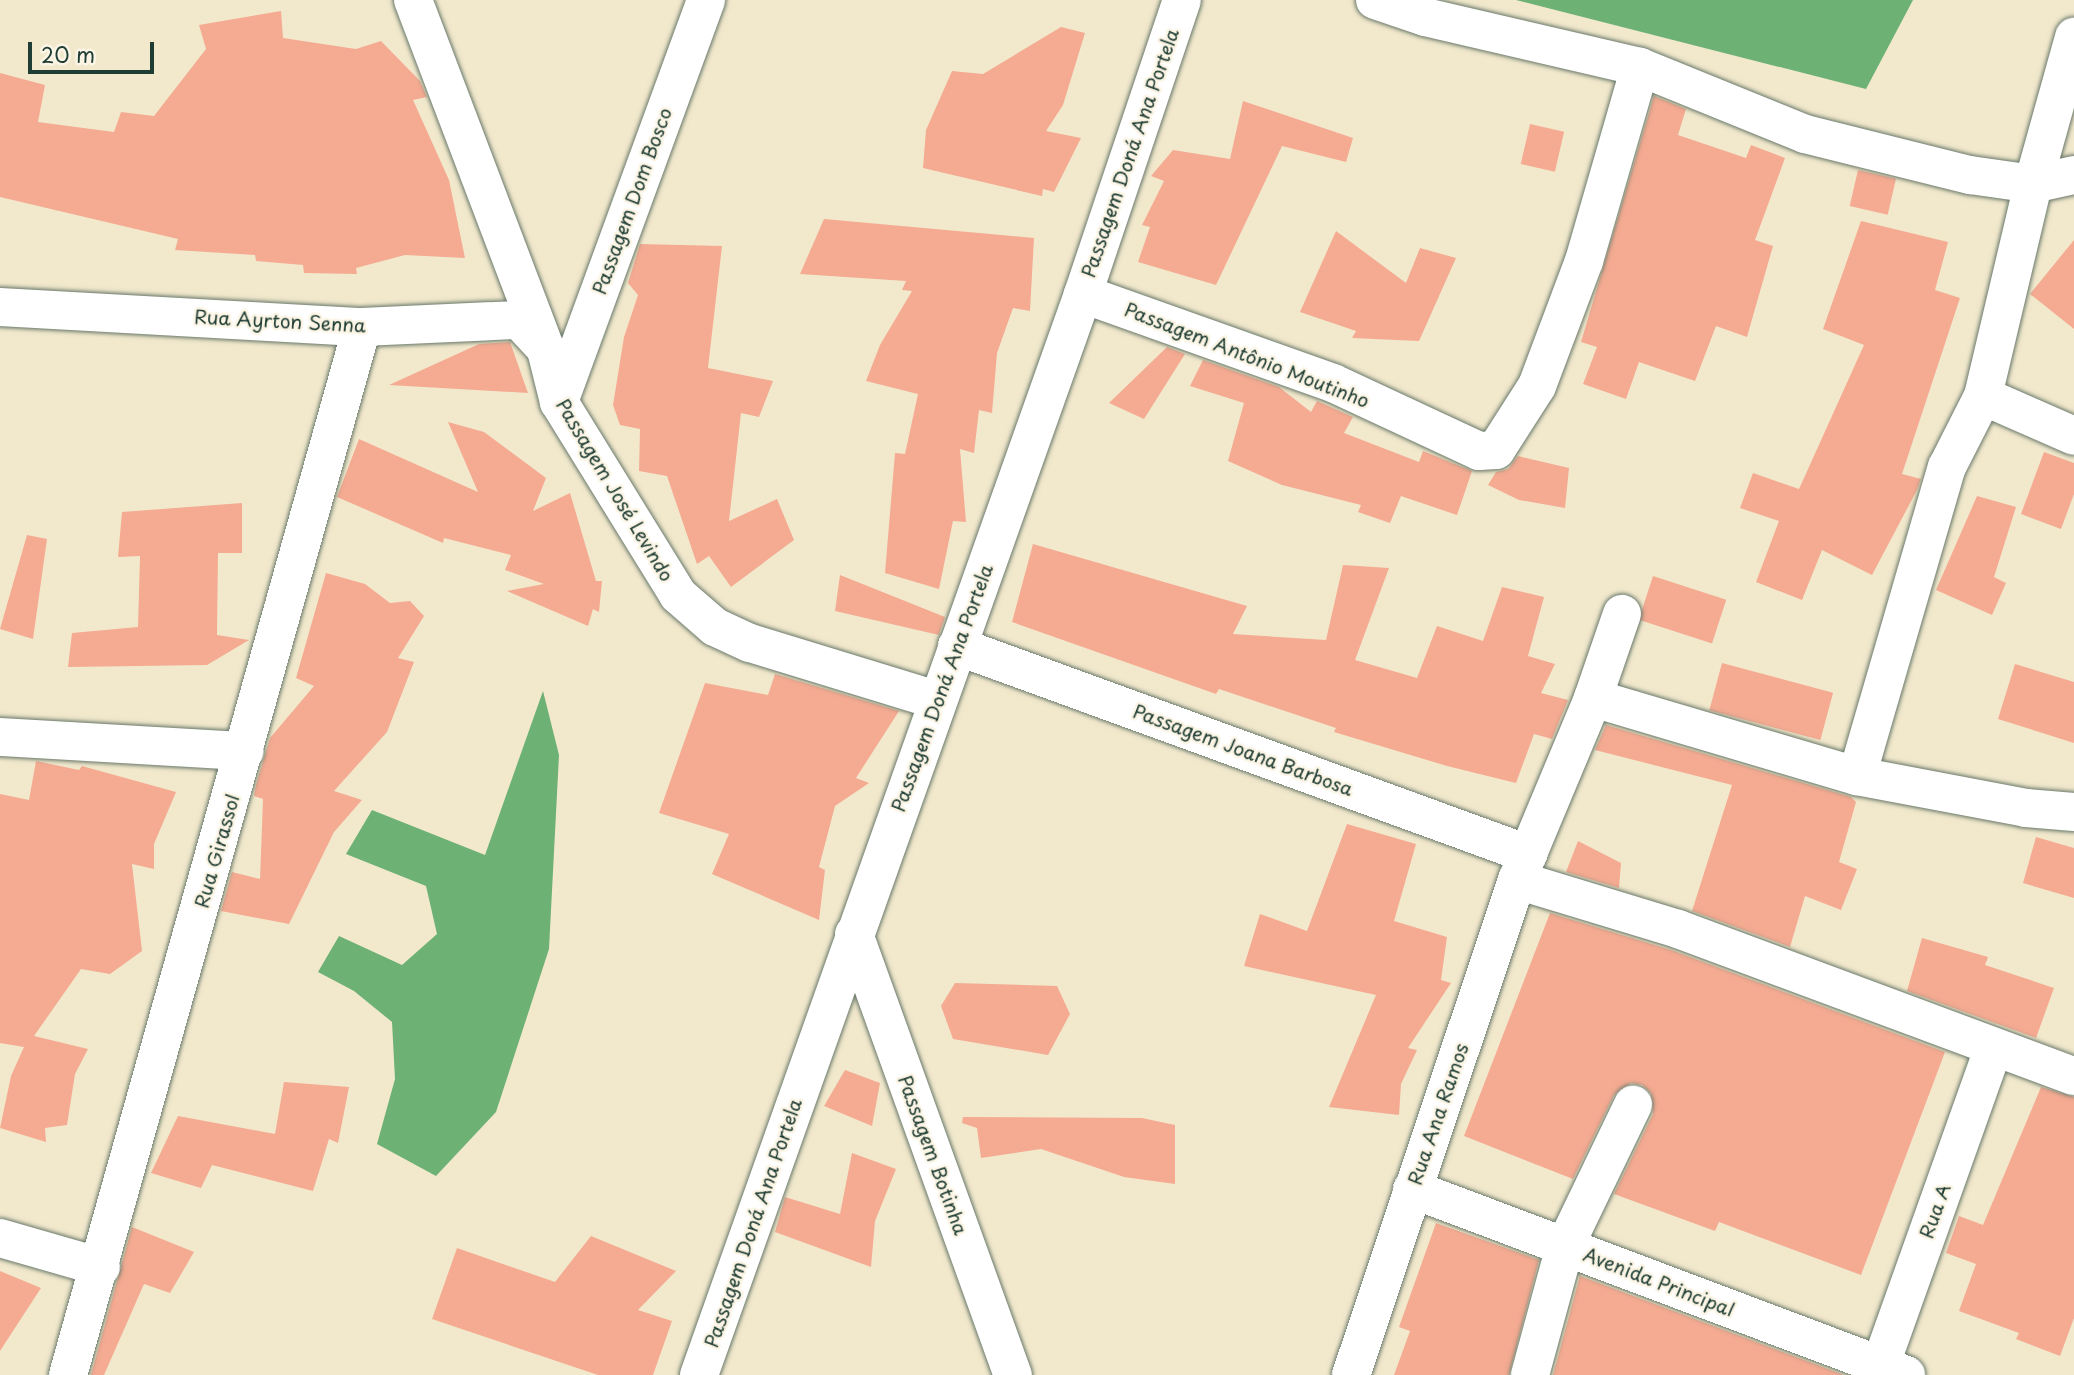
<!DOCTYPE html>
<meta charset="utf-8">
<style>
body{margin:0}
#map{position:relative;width:2074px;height:1375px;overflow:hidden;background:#f2e9cd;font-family:"Playpen Sans",sans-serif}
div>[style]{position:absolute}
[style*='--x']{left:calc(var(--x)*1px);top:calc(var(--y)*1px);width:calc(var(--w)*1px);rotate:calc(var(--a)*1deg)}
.forest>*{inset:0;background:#6db175}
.building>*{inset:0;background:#f4ab92;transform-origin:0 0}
.roads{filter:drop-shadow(0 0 2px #69796a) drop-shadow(0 0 2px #69796a)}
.minor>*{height:38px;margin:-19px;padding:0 19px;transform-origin:19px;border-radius:19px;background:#fff}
span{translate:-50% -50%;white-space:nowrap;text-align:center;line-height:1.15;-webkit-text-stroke:5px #fcf5e5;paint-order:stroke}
.street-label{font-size:19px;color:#1f3d34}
.scale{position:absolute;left:28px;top:42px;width:126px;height:32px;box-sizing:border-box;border:4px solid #1f3d34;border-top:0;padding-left:9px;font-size:21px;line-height:24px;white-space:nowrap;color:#1f3d34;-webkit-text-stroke:5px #fcf5e5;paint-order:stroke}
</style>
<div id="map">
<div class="forest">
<div style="clip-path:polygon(1516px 0,1913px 0,1866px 89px)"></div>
<div style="clip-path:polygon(543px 691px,559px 755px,549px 949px,496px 1112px,436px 1176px,377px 1144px,395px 1079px,392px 1022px,354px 991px,318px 972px,339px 936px,402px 965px,437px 934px,426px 886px,346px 854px,372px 810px,485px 855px)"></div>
</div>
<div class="building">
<div style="clip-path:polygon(281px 11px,283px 38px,356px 49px,381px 41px,420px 81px,427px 97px,413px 100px,449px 180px,465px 258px,405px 255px,356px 268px,357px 274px,304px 273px,303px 265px,256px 261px,255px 255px,175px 250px,178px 239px,0 197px,0 73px,45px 85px,38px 122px,114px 132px,121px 112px,154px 116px,206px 49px,199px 25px)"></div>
<div style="clip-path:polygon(1061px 27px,1085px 33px,1063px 105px,1046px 131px,1081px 138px,1054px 192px,1043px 189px,1042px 196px,923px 168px,926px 130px,952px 71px,983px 74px)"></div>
<div style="clip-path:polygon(1654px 96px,1686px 109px,1678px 135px,1746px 158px,1751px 145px,1785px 158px,1755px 240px,1773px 246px,1747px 337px,1716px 326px,1695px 381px,1639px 362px,1626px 399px,1583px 384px,1597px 347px,1581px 342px)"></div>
<div style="clip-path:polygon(1243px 101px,1353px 138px,1346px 162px,1282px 146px,1216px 285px,1138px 262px,1150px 227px,1142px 225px,1164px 181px,1151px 176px,1173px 150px,1230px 159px)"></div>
<div style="left:1530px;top:124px;width:35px;height:41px;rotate:13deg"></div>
<div style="left:1858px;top:170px;width:39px;height:37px;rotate:13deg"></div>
<div style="clip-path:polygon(824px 219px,1034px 238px,1030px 311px,1013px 308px,997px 353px,992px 413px,979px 410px,974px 453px,960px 449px,966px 522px,953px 521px,939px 589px,885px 573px,895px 453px,905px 454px,918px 394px,866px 381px,880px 345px,912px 291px,902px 290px,906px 281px,800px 274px)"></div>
<div style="clip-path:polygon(1861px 221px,1948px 242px,1935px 290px,1960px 298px,1902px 474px,1921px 479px,1917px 490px,1872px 575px,1822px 550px,1802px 600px,1756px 582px,1779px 521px,1740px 508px,1753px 473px,1799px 489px,1864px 345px,1823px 329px)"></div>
<div style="clip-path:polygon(1336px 231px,1406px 283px,1420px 248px,1456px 258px,1419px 341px,1352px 338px,1356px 331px,1300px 312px)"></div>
<div style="clip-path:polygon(2074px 240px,2074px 329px,2030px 294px)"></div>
<div style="clip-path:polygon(640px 244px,722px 246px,708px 368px,773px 381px,759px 417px,741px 413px,729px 521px,777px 499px,794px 540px,731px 587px,709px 556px,697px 564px,667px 476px,639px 471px,640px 429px,620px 425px,613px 405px,624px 337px,638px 295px,628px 283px)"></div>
<div style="clip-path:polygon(510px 342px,528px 393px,389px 385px,479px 344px)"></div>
<div style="clip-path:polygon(1167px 347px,1185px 354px,1144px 419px,1109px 403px)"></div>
<div style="clip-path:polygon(1203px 360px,1279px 387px,1311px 412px,1317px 401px,1353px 417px,1344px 433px,1419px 462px,1423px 451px,1472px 471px,1457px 515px,1401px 496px,1390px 523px,1358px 512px,1361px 505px,1282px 485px,1228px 461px,1244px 403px,1190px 386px)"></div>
<div style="clip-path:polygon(448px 422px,484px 432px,546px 478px,533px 511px,570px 493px,596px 581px,602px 581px,599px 612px,593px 609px,588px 626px,507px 591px,544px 584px,505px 570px,511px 555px,444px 538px,443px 543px,337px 497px,359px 439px,478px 492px)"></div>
<div style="clip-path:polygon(2044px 452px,2074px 463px,2074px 494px,2061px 529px,2021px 514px)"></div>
<div style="clip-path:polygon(1518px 456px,1569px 468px,1565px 508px,1519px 500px,1488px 485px,1496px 472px,1508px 469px)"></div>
<div style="clip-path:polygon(1977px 496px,2016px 507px,1994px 577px,2006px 583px,1992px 615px,1936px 590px)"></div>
<div style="clip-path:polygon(242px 503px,242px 553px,218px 553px,217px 635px,249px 640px,207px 665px,68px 667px,72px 633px,138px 627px,140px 556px,118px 557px,122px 512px)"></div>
<div style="clip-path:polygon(27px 535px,47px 539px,33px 639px,0 629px)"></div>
<div style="clip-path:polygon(1033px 544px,1247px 606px,1233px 634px,1326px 640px,1343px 565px,1389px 568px,1355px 660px,1417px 678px,1437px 626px,1483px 641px,1502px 587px,1544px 597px,1528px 656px,1555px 664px,1541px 693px,1568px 700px,1552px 739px,1534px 734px,1516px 783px,1447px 766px,1334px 732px,1336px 728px,1219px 689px,1216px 694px,1012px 622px)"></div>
<div style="clip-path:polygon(326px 573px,365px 584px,390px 603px,410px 601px,424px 616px,398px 658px,414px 662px,387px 732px,334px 791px,362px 800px,334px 832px,289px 924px,221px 911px,232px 872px,260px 879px,263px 799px,254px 796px,256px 785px,270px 738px,314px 686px,296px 678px)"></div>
<div style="clip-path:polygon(840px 575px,945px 617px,939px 635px,835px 611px)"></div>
<div style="left:1653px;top:576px;width:77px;height:46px;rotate:18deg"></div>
<div style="left:1722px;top:663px;width:115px;height:49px;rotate:15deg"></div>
<div style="clip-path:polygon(2015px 664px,2074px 682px,2074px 743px,1998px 719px)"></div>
<div style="clip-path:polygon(775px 674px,899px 711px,856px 778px,869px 783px,835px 806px,819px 867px,825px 870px,819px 920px,712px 874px,729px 834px,659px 813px,705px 683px,768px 695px)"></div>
<div style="clip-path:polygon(1606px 725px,1851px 797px,1856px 802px,1839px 862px,1857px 869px,1841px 910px,1805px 896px,1790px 947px,1692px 911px,1732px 785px,1595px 750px)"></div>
<div style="clip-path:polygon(36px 761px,79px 770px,82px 766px,176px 792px,154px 844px,154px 869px,132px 864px,142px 951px,110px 974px,81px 969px,34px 1036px,88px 1049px,75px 1074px,67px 1125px,45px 1128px,46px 1142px,0 1128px,11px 1076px,24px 1047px,0 1043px,0 794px,29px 800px)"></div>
<div style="clip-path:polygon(1347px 824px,1416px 844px,1394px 921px,1447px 937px,1441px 980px,1451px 983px,1408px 1048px,1417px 1050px,1401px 1084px,1399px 1115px,1329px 1107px,1376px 995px,1244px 966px,1260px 914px,1307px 931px)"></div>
<div style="clip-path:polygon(2036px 837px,2074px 848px,2074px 898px,2023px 883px)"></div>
<div style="clip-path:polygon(1578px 841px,1621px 863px,1619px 888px,1566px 872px)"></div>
<div style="clip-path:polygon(1550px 913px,1671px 950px,1945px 1052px,1861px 1275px,1719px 1222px,1715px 1231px,1614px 1194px,1653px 1114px,1651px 1093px,1642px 1085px,1631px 1083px,1614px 1095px,1573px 1179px,1464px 1136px)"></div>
<div style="clip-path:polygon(1922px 938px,1988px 957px,1985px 965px,2054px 988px,2036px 1038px,1907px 991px)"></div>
<div style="clip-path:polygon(955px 983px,1057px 986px,1070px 1014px,1048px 1055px,953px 1039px,941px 1006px)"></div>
<div style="clip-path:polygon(845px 1070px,880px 1083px,872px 1126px,824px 1106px)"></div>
<div style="clip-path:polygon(284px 1082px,349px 1087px,338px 1143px,329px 1139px,313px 1191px,212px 1165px,201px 1188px,151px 1173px,178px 1116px,275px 1134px)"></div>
<div style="clip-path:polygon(2041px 1087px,2074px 1097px,2074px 1318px,2060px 1356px,2016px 1339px,2019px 1333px,1959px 1311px,1976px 1264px,1946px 1253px,1959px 1216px,1983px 1225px)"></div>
<div style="clip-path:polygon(963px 1117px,1142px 1118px,1175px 1125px,1175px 1184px,1124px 1177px,1041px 1149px,981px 1158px,977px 1128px,962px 1123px)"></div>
<div style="clip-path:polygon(852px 1153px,896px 1169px,875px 1221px,871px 1267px,775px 1232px,785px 1197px,840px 1214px)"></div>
<div style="clip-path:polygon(1436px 1223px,1539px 1260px,1509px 1375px,1394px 1375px,1410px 1331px,1399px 1327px)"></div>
<div style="clip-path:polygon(132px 1227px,194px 1252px,170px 1293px,144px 1284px,104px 1375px,91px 1375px)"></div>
<div style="clip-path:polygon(591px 1236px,676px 1271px,638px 1310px,672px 1321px,653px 1375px,598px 1375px,432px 1319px,457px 1248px,555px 1282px)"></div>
<div style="clip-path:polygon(0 1271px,41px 1288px,0 1351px)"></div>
<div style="clip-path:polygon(1580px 1276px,1844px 1375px,1553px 1375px)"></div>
</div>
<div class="roads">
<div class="minor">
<div style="--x:413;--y:0;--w:374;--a:69.2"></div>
<div style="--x:546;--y:350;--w:54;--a:76"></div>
<div style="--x:559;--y:402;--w:227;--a:58.3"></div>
<div style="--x:678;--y:595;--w:49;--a:40.9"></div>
<div style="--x:715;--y:627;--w:38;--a:25"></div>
<div style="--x:750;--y:643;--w:195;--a:17"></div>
<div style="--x:1375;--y:0;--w:53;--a:18.8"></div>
<div style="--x:1425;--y:17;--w:221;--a:13.1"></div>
<div style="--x:1640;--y:67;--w:178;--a:22.1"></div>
<div style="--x:1805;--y:134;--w:170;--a:14"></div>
<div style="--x:1970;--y:175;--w:64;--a:8.1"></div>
<div style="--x:2033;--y:184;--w:42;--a:-12.4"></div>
<div style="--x:1083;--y:294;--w:265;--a:19.6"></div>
<div style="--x:1333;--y:383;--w:161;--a:25"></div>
<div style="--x:1479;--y:451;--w:17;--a:-3"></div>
<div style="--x:1496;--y:450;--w:76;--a:-57.4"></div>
<div style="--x:1537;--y:386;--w:134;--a:-69.4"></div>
<div style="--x:1584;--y:261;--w:202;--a:-73.9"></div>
<div style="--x:0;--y:307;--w:363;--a:3.2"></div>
<div style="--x:362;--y:327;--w:157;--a:-2.6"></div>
<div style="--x:519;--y:320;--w:38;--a:47"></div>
<div style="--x:1983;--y:396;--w:99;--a:23.7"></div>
<div style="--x:559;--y:402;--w:428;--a:-69.9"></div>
<div style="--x:957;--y:646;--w:608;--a:20.02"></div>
<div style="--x:1593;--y:698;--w:275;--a:16.5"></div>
<div style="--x:1857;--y:776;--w:172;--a:10.7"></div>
<div style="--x:2026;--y:808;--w:48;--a:4.8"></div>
<div style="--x:0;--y:737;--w:245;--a:3.3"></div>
<div style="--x:1857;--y:776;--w:322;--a:-73.8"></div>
<div style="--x:1947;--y:467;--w:80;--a:-63.1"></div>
<div style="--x:1983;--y:396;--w:218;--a:-76.7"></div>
<div style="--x:2033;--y:184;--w:153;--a:-74.4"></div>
<div style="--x:1517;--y:880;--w:168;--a:16.9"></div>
<div style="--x:1678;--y:929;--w:422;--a:20.4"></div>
<div style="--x:854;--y:934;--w:469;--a:70.2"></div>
<div style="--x:1412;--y:1189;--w:528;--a:20.63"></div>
<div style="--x:0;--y:1238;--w:105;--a:16"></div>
<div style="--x:68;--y:1375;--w:1088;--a:-74.33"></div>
<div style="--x:699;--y:1375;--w:1147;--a:-70.44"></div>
<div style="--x:1083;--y:294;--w:310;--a:-71.4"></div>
<div style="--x:1351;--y:1375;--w:522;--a:-71.46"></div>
<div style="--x:1517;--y:880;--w:197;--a:-67.3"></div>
<div style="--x:1593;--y:698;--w:89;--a:-71"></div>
<div style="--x:1530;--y:1375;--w:134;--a:-74.8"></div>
<div style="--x:1565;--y:1246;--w:157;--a:-64.3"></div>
<div style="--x:1877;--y:1375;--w:348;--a:-70.4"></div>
</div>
</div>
<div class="street-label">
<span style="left:1130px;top:153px;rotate:-71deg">Passagem Doná Ana Portela</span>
<span style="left:632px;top:201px;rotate:-70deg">Passagem Dom Bosco</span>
<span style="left:280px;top:321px;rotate:3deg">Rua Ayrton Senna</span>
<span style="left:1247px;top:355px;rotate:21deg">Passagem Antônio Moutinho</span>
<span style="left:615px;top:490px;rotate:59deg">Passagem José Levindo</span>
<span style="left:942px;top:688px;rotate:-70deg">Passagem Doná Ana Portela</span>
<span style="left:1243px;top:750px;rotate:20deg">Passagem Joana Barbosa</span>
<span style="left:217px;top:851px;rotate:-74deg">Rua Girassol</span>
<span style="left:1438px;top:1114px;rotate:-71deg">Rua Ana Ramos</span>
<span style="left:933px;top:1155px;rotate:70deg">Passagem Botinha</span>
<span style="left:1935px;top:1211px;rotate:-70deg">Rua A</span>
<span style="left:753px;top:1223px;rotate:-71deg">Passagem Doná Ana Portela</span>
<span style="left:1659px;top:1282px;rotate:21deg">Avenida Principal</span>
</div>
<div class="scale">20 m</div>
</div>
